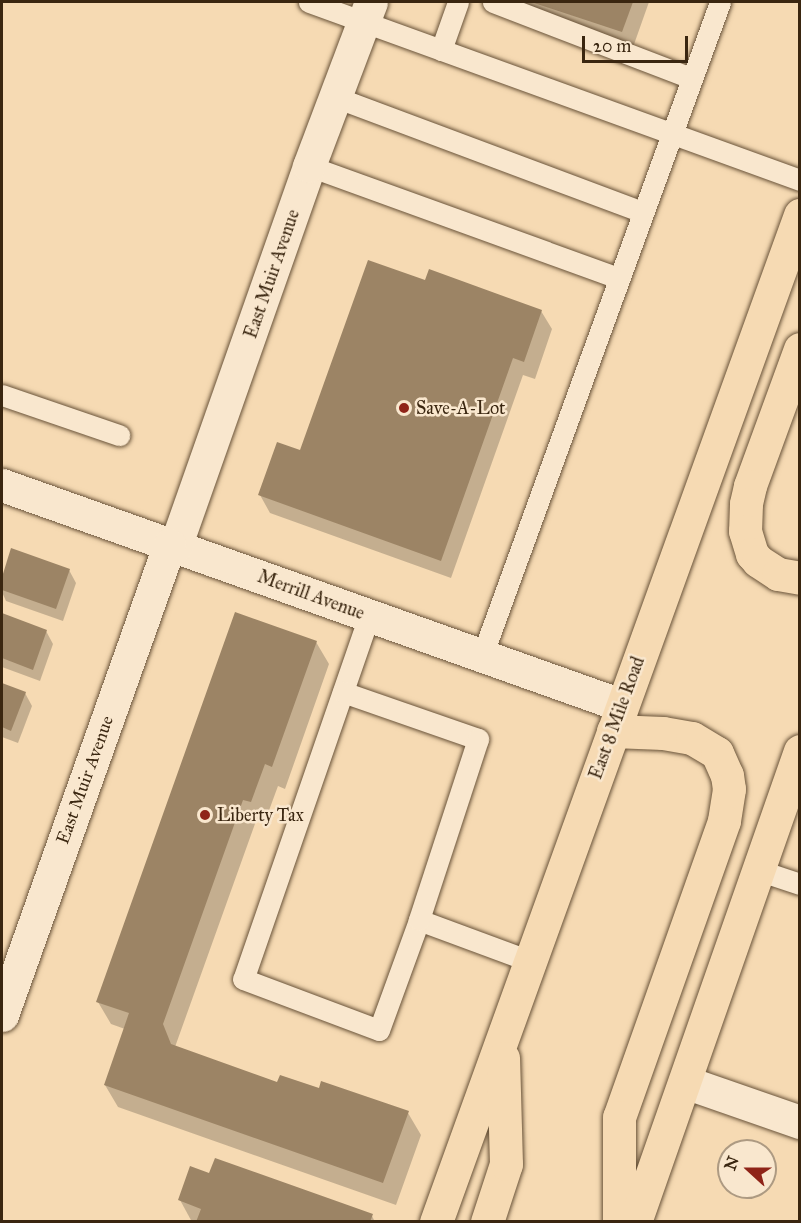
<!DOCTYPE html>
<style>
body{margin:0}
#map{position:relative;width:801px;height:1223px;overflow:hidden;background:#f6dab3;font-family:"IM FELL Great Primer",serif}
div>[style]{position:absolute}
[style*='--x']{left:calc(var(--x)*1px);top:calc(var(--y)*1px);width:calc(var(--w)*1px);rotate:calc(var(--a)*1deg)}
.shadow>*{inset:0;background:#0003}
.building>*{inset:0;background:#9c8465}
.roads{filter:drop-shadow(0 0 2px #695339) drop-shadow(0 0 2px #695339)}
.service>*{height:21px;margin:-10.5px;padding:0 10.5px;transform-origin:10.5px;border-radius:10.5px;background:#f9e7ce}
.minor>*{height:33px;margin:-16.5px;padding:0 16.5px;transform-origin:16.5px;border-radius:16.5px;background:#f9e7ce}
.trunk>*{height:33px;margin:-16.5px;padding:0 16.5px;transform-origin:16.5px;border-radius:16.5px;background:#f6dab3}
.dots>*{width:16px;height:16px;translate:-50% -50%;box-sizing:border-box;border:3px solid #f9e7ce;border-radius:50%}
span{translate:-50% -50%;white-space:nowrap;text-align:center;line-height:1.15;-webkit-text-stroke:5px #f9e7ce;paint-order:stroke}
.street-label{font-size:18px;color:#3a2610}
.poi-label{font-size:18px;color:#3a2610}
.left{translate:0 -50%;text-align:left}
.frame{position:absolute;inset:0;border:3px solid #3a2610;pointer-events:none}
.north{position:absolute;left:717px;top:1139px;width:60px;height:60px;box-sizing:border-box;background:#f9e7ce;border:2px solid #ad9a82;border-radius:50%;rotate:291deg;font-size:16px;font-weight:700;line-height:24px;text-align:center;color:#3a2610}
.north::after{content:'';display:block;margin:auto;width:21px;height:27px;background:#8f2418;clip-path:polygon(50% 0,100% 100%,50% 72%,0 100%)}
.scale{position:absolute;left:582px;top:36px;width:106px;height:27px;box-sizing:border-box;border:3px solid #3a2610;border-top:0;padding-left:8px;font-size:18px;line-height:21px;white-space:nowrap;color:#3a2610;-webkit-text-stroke:4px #f9e7ce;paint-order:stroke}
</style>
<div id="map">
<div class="shadow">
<div style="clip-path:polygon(523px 2px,649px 2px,632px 50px,531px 16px)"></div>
<div style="clip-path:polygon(425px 282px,541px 311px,552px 329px,535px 379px,523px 375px,451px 578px,270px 513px,260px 495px,301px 452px)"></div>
<div style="clip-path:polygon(12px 550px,69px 570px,76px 583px,63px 621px,6px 601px,2px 592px,2px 581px)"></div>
<div style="clip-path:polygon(2px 615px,46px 631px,53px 644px,40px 681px,2px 667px)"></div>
<div style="clip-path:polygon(316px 642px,329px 664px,285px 789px,278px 786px,264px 824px,256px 821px,175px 1047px,278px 1083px,320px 1090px,408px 1113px,421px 1135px,396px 1205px,118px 1107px,105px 1085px,125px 1029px,111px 1024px,98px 1002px)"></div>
<div style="clip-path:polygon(2px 685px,25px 693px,32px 706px,18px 743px,2px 737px)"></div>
<div style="clip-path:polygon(210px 1175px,372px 1216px,375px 1222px,192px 1222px,180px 1200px)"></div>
</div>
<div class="building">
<div style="clip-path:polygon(531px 2px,633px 2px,622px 32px)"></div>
<div style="clip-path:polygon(368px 260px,425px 280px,429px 269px,542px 310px,524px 362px,513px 358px,441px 561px,258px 495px,277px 442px,300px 450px)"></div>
<div style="clip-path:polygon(11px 548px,70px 569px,56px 609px,2px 590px,2px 577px)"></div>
<div style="clip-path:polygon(235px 612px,317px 641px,272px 767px,265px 764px,251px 802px,243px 800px,163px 1024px,171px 1044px,277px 1082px,280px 1075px,319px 1088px,321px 1081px,409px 1111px,383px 1183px,104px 1085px,129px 1013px,96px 1002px)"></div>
<div style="clip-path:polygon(2px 613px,47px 630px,33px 670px,2px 658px)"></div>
<div style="clip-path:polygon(2px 683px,26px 692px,11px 731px,2px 727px)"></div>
<div style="clip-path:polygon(215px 1158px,373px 1214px,370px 1222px,196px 1222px,201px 1209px,178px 1200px,190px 1166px,209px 1173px)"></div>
</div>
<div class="roads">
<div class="service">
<div style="--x:309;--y:2;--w:522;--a:19.93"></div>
<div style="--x:493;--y:2;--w:212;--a:21"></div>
<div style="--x:441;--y:50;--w:51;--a:-70.5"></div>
<div style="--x:335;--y:97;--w:329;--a:20.5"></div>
<div style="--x:309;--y:166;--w:330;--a:19.9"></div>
<div style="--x:2;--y:395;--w:124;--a:18.9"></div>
<div style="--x:369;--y:616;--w:384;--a:109.1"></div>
<div style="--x:243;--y:979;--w:145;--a:20.6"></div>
<div style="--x:379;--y:1030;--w:117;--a:-70"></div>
<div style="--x:419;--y:920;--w:118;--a:20.3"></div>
<div style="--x:482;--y:656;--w:696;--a:-70"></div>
<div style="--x:343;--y:692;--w:143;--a:19.2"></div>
<div style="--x:478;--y:739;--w:190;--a:108.1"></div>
<div style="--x:758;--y:870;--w:44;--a:18.4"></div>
</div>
<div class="minor">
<div style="--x:2;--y:485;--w:657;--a:19.57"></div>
<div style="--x:175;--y:547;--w:404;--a:-70.6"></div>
<div style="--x:309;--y:166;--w:175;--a:-69.3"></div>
<div style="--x:2;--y:1015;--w:499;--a:-70.4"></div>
<div style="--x:685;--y:1082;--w:122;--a:19.2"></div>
</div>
<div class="trunk">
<div style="--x:800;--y:349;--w:146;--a:110.1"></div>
<div style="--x:750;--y:486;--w:18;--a:103"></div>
<div style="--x:746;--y:504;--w:27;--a:92"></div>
<div style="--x:745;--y:531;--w:24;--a:73"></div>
<div style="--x:752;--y:554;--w:9;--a:49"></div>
<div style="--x:758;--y:561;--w:24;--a:33"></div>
<div style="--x:778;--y:574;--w:22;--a:10"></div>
<div style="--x:613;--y:731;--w:50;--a:2.3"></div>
<div style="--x:663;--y:733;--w:29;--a:10"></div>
<div style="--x:692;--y:738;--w:29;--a:31"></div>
<div style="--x:717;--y:753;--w:24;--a:66"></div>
<div style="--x:727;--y:775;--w:14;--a:82"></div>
<div style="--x:729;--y:789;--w:32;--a:99"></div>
<div style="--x:724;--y:821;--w:314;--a:109.5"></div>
<div style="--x:619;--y:1117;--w:105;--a:90"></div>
<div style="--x:436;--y:1222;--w:1071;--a:-70.13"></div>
<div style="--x:487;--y:1222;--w:61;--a:-71.9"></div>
<div style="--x:506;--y:1164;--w:106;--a:-91.6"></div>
<div style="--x:635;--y:1222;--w:499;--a:-70.7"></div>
</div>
</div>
<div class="dots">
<div style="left:404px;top:408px;background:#8f2418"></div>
<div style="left:205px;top:815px;background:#8f2418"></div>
</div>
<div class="street-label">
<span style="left:272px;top:274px;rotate:-71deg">East Muir Avenue</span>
<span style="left:311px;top:595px;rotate:20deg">Merrill Avenue</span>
<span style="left:617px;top:718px;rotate:-70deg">East 8 Mile Road</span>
<span style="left:85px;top:780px;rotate:-70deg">East Muir Avenue</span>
</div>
<div class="poi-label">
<span class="left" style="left:416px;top:408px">Save-A-Lot</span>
<span class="left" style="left:217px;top:815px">Liberty Tax</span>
</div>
<div class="frame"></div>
<div class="north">N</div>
<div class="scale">20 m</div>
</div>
